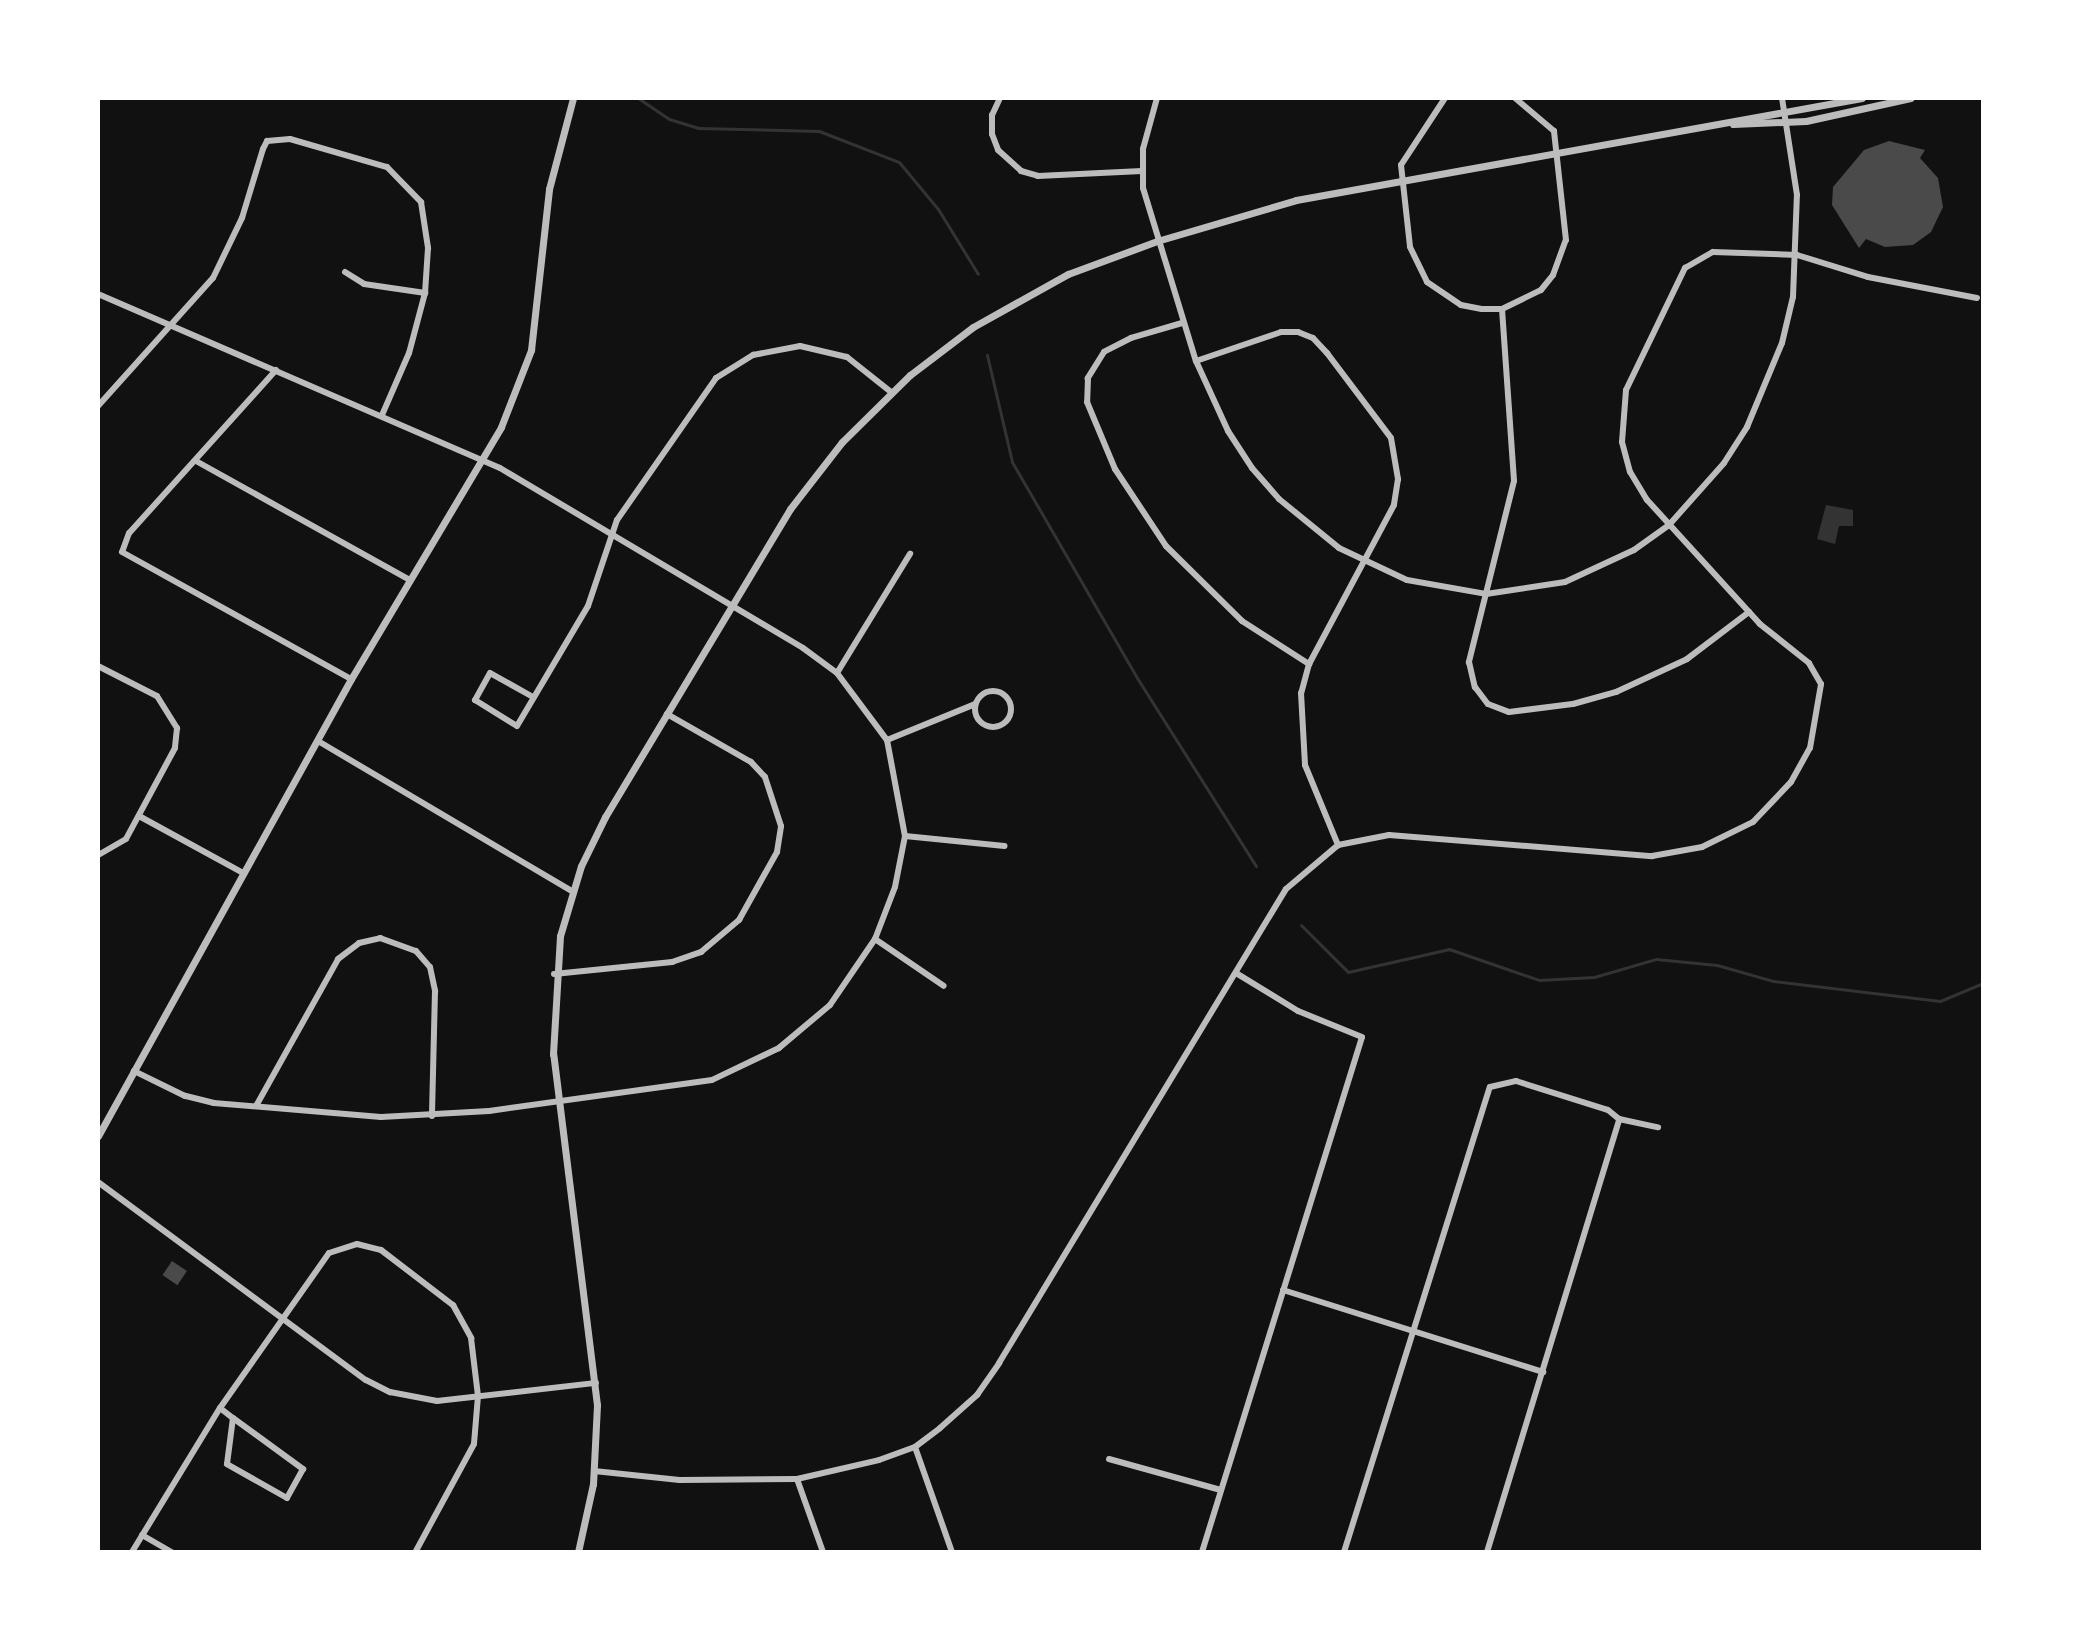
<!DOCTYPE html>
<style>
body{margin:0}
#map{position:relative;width:2081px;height:1650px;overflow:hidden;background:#111;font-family:"Roboto Serif",serif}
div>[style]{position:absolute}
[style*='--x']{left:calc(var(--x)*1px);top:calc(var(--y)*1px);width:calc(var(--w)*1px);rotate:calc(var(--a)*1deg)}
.water>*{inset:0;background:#333}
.stream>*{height:3px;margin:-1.5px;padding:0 1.5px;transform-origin:1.5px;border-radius:1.5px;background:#333}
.building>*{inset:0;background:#4a4a4a;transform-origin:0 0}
.minor>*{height:6px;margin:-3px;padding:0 3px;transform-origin:3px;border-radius:3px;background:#bcbcbc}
.minor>.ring{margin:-3px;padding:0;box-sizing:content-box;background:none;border:6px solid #bcbcbc;border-radius:50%}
.tertiary>*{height:7px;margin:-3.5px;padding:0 3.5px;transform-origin:3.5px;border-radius:3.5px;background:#bcbcbc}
span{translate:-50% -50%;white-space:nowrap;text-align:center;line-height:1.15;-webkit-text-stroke:6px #fff;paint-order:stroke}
.frame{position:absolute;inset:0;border:100px solid #fff;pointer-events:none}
</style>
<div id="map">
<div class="water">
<div style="clip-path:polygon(1826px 505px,1853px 510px,1853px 526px,1839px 526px,1835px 544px,1817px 539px)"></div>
</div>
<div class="stream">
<div style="--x:638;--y:98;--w:37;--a:34"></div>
<div style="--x:669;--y:119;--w:30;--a:17"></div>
<div style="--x:698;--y:128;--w:121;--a:1.4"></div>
<div style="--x:819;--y:131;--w:86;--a:21.2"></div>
<div style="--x:899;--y:162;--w:61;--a:50.3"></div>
<div style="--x:938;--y:209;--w:76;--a:58.4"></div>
<div style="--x:987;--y:355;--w:110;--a:76.8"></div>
<div style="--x:1012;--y:462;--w:253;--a:59.9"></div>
<div style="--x:1139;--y:681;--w:219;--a:57.7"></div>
<div style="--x:1301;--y:925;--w:66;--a:45"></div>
<div style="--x:1348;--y:972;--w:104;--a:-12.8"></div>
<div style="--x:1449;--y:949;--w:95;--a:19"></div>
<div style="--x:1539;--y:980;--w:55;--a:-3.1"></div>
<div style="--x:1594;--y:977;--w:65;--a:-16.2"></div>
<div style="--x:1656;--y:959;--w:61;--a:5.6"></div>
<div style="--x:1717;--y:965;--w:58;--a:15.9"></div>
<div style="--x:1773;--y:981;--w:168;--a:6.8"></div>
<div style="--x:1940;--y:1001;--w:47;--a:-22.7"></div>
</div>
<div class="building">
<div style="clip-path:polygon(1889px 141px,1925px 150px,1920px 158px,1938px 178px,1943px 207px,1931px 232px,1913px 245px,1885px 247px,1866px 239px,1859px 248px,1832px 205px,1833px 187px,1864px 150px)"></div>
<div style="left:172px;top:1261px;width:18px;height:17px;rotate:34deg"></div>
</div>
<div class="minor">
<div style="--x:1000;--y:98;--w:19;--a:115"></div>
<div style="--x:992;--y:115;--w:19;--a:90"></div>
<div style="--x:992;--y:134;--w:17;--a:69"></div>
<div style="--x:998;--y:150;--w:31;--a:42"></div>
<div style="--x:1021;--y:171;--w:18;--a:16"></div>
<div style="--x:1038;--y:176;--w:104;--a:-2.8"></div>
<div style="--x:1157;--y:98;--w:53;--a:105.4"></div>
<div style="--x:1143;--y:149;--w:39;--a:90"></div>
<div style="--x:1143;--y:188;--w:181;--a:73"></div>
<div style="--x:1196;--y:361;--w:77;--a:65.4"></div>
<div style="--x:1228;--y:431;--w:44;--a:57"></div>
<div style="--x:1252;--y:468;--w:41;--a:48.9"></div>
<div style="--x:1279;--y:499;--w:77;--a:39.2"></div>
<div style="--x:1339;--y:548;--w:75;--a:25.2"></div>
<div style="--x:1407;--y:580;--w:80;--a:10"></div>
<div style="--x:1486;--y:594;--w:80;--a:-8.6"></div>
<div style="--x:1565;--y:582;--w:76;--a:-24.9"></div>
<div style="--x:1634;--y:550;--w:43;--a:-35.5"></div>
<div style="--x:1669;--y:525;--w:83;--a:-48.4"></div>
<div style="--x:1724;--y:463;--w:43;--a:-57.4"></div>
<div style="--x:1747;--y:427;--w:91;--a:-67.4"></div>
<div style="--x:1782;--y:343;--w:47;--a:-76.6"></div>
<div style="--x:1793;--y:297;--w:102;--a:-87.8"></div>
<div style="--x:1797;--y:195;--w:98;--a:-98.8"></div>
<div style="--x:1445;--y:98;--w:80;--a:123.3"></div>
<div style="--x:1401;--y:165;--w:82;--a:83.7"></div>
<div style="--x:1410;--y:247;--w:39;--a:64"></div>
<div style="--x:1427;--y:282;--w:41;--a:34.1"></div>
<div style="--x:1461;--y:305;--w:21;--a:11"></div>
<div style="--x:1482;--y:309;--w:20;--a:0"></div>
<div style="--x:1502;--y:309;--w:43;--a:-26"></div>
<div style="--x:1541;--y:290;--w:19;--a:-51"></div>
<div style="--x:1553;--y:275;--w:37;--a:-70"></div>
<div style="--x:1566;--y:240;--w:110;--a:-96.3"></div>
<div style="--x:1554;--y:131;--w:51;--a:-139.8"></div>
<div style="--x:345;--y:272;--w:22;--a:32"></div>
<div style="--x:364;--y:284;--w:62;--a:8.4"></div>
<div style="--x:98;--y:294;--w:438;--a:23.4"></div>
<div style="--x:500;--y:468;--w:352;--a:30.7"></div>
<div style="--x:803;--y:648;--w:42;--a:36.3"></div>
<div style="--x:837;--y:673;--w:84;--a:53.3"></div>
<div style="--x:887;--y:740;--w:98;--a:79.4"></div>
<div style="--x:905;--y:836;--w:52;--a:101.1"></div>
<div style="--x:895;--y:887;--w:56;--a:111"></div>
<div style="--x:875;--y:939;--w:80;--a:124.3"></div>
<div style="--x:830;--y:1005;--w:67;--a:139.9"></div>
<div style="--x:779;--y:1048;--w:74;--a:154.5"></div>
<div style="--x:712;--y:1080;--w:225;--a:172.1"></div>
<div style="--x:489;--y:1111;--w:108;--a:176.8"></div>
<div style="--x:381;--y:1117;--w:168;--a:-175.2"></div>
<div style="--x:214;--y:1103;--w:30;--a:-166"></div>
<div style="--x:185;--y:1096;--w:57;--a:-153.9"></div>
<div style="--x:1502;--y:309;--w:172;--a:86"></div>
<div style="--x:1514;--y:481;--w:187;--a:104"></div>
<div style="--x:1469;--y:662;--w:26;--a:77"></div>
<div style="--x:1475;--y:687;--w:21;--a:53"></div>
<div style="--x:1488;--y:704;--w:22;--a:21"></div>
<div style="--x:1509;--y:712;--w:64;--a:-7.1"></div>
<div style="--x:1573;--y:704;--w:45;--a:-15.6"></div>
<div style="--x:1616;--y:692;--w:78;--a:-24.9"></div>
<div style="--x:1687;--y:659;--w:78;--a:-37.2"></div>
<div style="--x:1182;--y:323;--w:53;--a:163.6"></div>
<div style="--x:1131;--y:338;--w:30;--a:153"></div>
<div style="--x:1104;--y:352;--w:31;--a:122"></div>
<div style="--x:1088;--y:378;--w:24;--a:92"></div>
<div style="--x:1087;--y:402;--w:73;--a:67.3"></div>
<div style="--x:1115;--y:469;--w:92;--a:56.5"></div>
<div style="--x:1166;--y:546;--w:107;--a:44.6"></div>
<div style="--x:1242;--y:621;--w:80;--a:32.7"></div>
<div style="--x:1196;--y:361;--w:90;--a:-18.8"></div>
<div style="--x:1281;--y:332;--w:17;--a:0"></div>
<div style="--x:1298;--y:332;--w:16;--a:22"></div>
<div style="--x:1313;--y:338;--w:21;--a:47"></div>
<div style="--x:1327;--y:353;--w:106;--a:53"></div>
<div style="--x:1391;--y:438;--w:42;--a:80.3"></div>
<div style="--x:1398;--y:479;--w:26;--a:99"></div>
<div style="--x:1394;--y:505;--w:180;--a:118.1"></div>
<div style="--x:1309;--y:664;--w:30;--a:105"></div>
<div style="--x:1301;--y:693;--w:72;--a:86.8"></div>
<div style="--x:1305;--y:765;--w:87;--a:67.6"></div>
<div style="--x:276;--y:370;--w:219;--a:132"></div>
<div style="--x:129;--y:533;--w:20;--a:110"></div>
<div style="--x:122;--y:552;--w:262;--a:29"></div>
<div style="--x:98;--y:406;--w:172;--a:-48.1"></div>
<div style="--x:213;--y:278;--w:67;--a:-64.2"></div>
<div style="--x:242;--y:218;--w:72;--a:-73.1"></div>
<div style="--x:263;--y:149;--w:9;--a:-63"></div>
<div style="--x:267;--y:141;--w:23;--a:-5"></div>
<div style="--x:290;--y:139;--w:101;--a:16.1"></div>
<div style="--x:387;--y:167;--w:49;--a:45.8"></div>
<div style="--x:421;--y:202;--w:47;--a:81.3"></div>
<div style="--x:428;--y:248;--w:45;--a:93.8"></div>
<div style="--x:425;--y:293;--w:62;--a:104.9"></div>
<div style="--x:409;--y:353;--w:68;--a:113.5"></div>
<div style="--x:196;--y:461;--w:245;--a:29.1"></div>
<div style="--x:98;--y:666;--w:66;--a:27"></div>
<div style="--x:157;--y:696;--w:38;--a:58"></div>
<div style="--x:177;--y:728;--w:20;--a:96"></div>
<div style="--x:175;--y:748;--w:103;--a:118.3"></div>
<div style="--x:126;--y:839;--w:32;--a:150"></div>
<div style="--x:837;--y:673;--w:140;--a:-58.5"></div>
<div class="ring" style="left:975px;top:691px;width:30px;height:30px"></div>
<div style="--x:533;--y:697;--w:49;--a:-150.8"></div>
<div style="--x:490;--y:673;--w:31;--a:119"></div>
<div style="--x:475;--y:700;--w:49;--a:31.8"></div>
<div style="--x:517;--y:726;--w:139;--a:-59.4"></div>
<div style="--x:588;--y:606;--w:91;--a:-71.4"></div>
<div style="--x:617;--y:520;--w:173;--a:-55.1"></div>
<div style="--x:716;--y:378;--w:44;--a:-31.9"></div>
<div style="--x:753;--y:355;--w:48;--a:-10.8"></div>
<div style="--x:800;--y:346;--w:48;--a:13.2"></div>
<div style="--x:847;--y:357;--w:56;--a:38.5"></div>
<div style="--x:887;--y:740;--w:95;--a:-22.2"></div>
<div style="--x:318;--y:741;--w:295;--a:30.6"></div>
<div style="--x:139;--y:816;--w:119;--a:28.7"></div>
<div style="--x:905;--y:836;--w:100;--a:5.7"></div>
<div style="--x:875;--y:939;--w:83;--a:34.3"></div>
<div style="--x:554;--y:974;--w:119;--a:-5.8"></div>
<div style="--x:672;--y:962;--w:31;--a:-19"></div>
<div style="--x:701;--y:952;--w:50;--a:-40.1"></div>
<div style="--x:739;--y:920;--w:78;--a:-60.8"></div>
<div style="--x:777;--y:852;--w:26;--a:-81"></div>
<div style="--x:781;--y:826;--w:52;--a:-108.1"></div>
<div style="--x:765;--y:777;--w:21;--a:-133"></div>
<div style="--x:751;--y:762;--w:97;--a:-150.3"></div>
<div style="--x:256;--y:1106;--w:168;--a:-60.8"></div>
<div style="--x:338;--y:959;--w:26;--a:-37"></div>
<div style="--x:359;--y:943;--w:22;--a:-13"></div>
<div style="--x:380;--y:938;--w:38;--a:20"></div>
<div style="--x:416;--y:951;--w:21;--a:49"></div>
<div style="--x:430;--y:967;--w:25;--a:78"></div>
<div style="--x:435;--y:991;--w:125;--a:91.4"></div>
<div style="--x:98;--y:1182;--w:333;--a:36.5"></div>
<div style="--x:366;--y:1380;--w:27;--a:27"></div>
<div style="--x:390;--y:1392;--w:48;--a:10.8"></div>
<div style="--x:437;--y:1401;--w:160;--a:-6.5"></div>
<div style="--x:1283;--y:1290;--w:273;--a:17.5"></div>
<div style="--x:220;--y:1408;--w:16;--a:38"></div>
<div style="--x:233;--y:1418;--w:87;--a:36.1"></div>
<div style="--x:303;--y:1469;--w:33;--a:119"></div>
<div style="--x:287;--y:1498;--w:69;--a:-150.5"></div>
<div style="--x:227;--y:1464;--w:46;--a:-82.6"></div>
<div style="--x:915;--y:1447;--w:111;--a:70.6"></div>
<div style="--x:1109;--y:1459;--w:116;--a:15.5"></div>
<div style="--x:594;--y:1471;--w:86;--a:6"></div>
<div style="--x:680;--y:1480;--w:117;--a:-0.5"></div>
<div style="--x:797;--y:1479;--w:84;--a:-13"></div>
<div style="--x:879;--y:1460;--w:38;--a:-20"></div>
<div style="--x:915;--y:1447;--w:31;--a:-37"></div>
<div style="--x:940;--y:1428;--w:50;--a:-41.7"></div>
<div style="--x:977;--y:1395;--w:39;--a:-55"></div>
<div style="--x:999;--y:1363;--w:554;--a:-58.81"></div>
<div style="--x:1286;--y:889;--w:68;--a:-40.2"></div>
<div style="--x:1338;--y:845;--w:52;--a:-11.1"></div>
<div style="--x:1389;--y:835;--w:264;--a:4.6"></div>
<div style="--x:1652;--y:856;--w:51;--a:-10.2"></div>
<div style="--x:1702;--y:847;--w:57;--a:-26.1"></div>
<div style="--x:1753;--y:822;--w:55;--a:-46.5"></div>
<div style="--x:1791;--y:782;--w:39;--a:-61"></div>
<div style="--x:1810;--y:748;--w:65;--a:-80.2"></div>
<div style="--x:1821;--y:684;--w:24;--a:-120"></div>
<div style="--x:1809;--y:663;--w:63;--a:-141.5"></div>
<div style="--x:1760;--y:624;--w:168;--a:-132.3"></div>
<div style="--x:1647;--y:500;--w:33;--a:-121"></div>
<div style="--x:1630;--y:472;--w:31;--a:-105"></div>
<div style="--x:1622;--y:442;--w:52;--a:-85.6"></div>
<div style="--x:1626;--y:390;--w:136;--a:-64.2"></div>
<div style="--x:1685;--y:268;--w:32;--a:-30"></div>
<div style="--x:1713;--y:252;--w:84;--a:2"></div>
<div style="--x:1797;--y:255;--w:74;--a:17.2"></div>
<div style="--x:1868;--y:277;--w:111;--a:10.9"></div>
<div style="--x:797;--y:1479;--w:77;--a:70.4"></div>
<div style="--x:142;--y:1535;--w:34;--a:30"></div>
<div style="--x:132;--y:1552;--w:169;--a:-58.6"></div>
<div style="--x:220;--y:1408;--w:189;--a:-54.9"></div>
<div style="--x:329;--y:1253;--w:29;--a:-18"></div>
<div style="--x:357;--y:1244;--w:25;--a:14"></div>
<div style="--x:381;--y:1250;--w:91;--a:37.4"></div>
<div style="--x:453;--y:1305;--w:38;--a:61"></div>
<div style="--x:471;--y:1338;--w:58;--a:83.1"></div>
<div style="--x:478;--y:1396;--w:48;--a:94.8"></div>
<div style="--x:474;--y:1444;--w:122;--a:118.5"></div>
<div style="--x:1202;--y:1552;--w:539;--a:-72.74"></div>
<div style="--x:1362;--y:1037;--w:69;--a:-157.9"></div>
<div style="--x:1298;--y:1011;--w:73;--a:-148.5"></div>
<div style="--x:1344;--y:1552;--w:487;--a:-72.6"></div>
<div style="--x:1490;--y:1087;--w:27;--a:-13"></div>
<div style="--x:1516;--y:1081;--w:96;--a:17.5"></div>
<div style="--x:1608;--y:1110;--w:14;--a:39"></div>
<div style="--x:1619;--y:1119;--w:40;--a:12"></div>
<div style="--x:1487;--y:1552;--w:453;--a:-73"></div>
</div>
<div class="tertiary">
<div style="--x:1733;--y:124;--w:73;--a:-2.4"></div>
<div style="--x:1806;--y:121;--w:107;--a:-12.4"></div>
<div style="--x:98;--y:1136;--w:522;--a:-61.03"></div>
<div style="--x:351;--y:679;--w:293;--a:-59.2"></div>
<div style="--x:501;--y:427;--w:83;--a:-68.7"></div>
<div style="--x:531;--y:350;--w:162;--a:-83.6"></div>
<div style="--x:549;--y:189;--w:94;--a:-75.2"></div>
<div style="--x:578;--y:1552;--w:70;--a:-77.6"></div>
<div style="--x:593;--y:1484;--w:79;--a:-87.1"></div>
<div style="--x:597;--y:1405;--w:354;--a:-97.1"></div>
<div style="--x:553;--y:1054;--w:118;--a:-86.6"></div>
<div style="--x:560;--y:936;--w:73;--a:-73.3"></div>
<div style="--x:581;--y:866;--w:55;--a:-63.9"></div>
<div style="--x:605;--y:817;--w:359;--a:-59"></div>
<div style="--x:790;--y:509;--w:85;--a:-52.2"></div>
<div style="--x:842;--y:442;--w:95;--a:-44.6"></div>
<div style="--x:910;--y:375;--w:79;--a:-37.3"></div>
<div style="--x:973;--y:327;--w:109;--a:-29.2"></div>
<div style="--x:1068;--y:274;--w:95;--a:-20.3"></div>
<div style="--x:1157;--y:241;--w:145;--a:-16.4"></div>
<div style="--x:1296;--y:200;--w:575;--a:-10.22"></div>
</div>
<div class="frame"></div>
</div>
